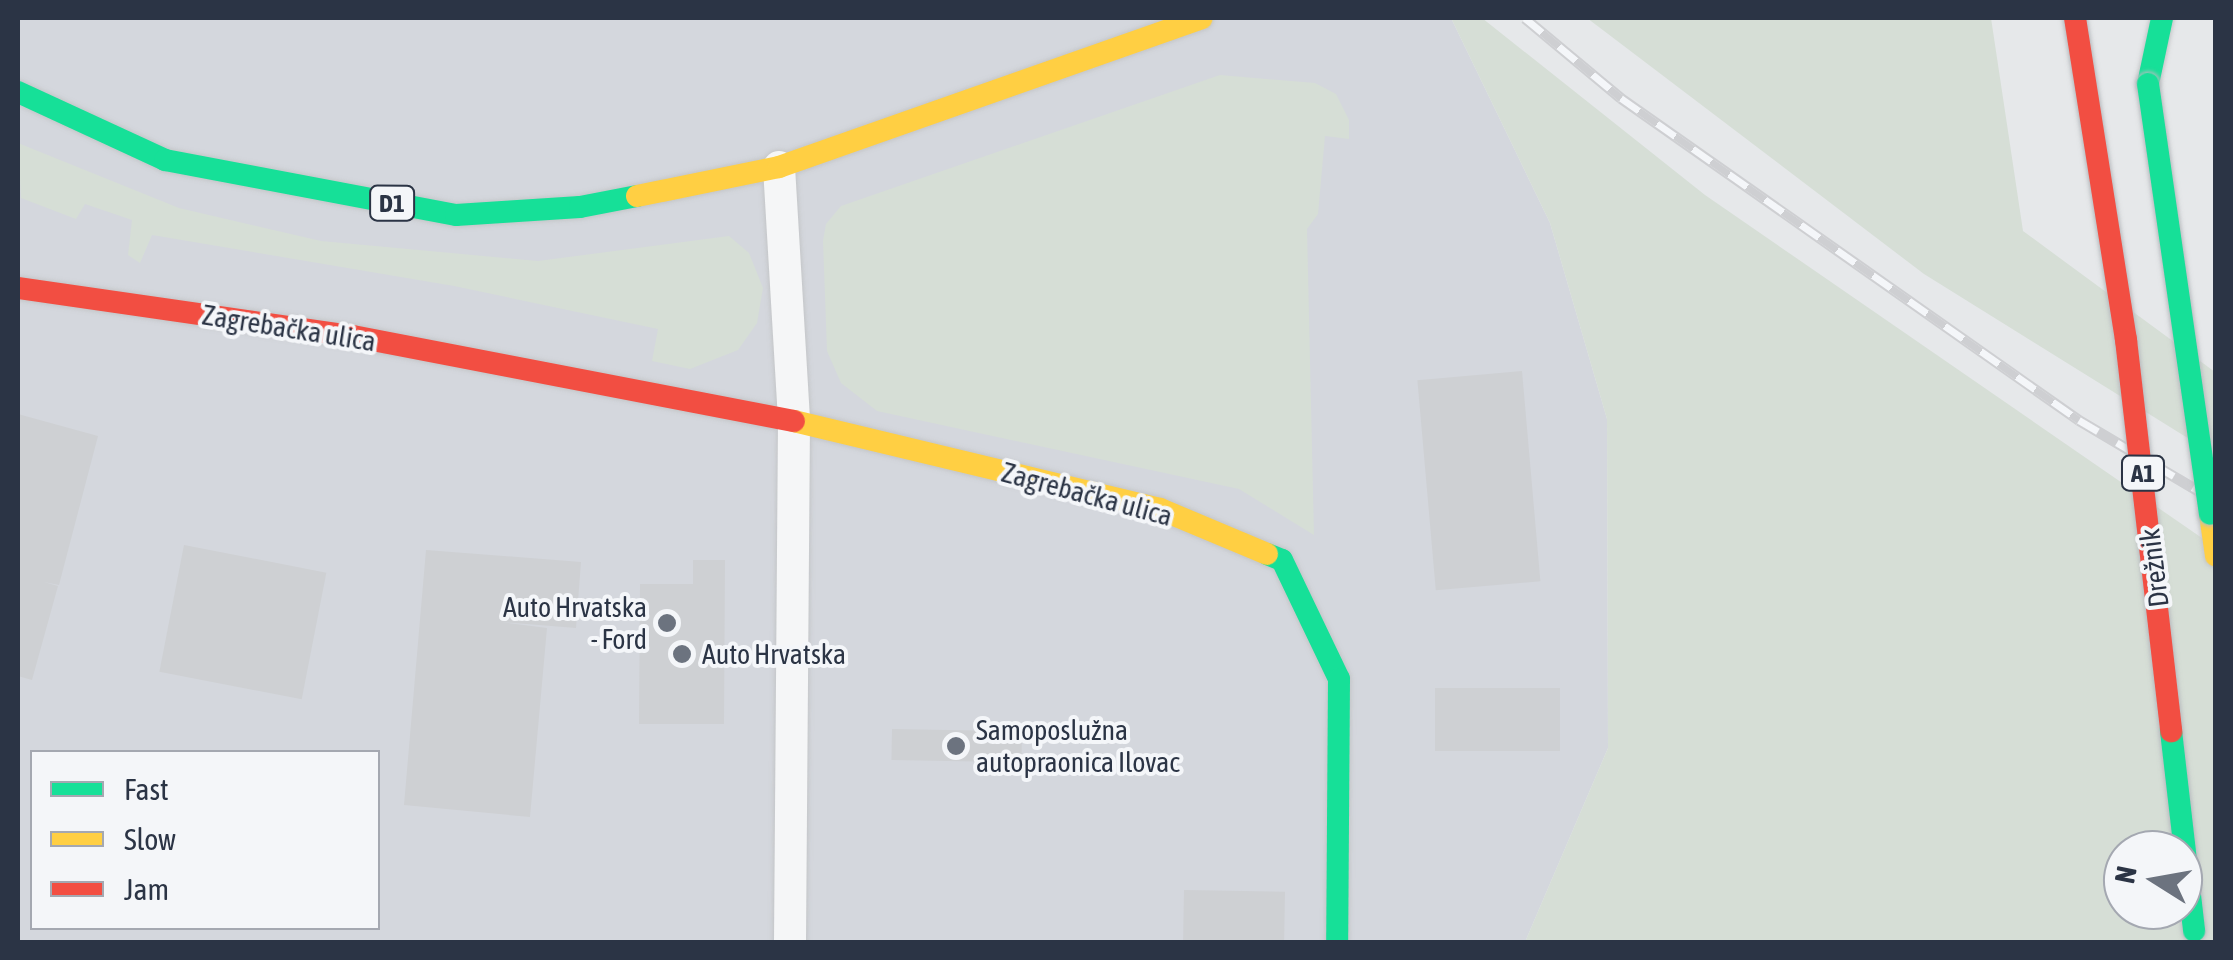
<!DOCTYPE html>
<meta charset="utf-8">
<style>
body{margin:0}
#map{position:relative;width:2233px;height:960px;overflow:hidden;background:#e6e8ea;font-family:"Asap Condensed",sans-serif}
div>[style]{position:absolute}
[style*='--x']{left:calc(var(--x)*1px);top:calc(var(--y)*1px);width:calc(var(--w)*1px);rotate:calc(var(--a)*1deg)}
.built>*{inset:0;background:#d4d7dd}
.green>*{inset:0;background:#d6ded6}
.building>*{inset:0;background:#ced0d3;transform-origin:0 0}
.roads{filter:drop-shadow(0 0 2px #c4c6c8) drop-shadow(0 0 2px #c4c6c8)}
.street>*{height:32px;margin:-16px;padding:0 16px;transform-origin:16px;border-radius:16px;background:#f5f6f7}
.fast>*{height:22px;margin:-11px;padding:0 11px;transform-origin:11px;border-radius:11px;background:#16e098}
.slow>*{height:22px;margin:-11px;padding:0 11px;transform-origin:11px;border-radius:11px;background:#ffcf43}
.jam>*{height:22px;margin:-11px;padding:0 11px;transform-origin:11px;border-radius:11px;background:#f24e42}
.rail>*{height:11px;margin-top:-5.5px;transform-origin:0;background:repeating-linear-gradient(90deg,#f4f6f9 0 22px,#cecfd2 0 44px);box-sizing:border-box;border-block:2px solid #cecfd2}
.bridges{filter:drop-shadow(0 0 2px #b8bbbf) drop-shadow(0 0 2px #b8bbbf)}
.fast-bridge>*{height:22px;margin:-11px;padding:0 11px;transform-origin:11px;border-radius:11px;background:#16e098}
.jam-bridge>*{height:22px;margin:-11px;padding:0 11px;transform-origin:11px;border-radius:11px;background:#f24e42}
.dots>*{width:28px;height:28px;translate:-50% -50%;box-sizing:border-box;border:5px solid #f4f6f9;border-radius:50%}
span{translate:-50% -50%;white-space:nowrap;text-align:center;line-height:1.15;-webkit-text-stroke:8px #f4f6f9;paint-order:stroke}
.shield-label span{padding:2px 8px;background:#f4f6f9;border:2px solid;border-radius:8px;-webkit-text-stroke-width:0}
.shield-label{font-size:25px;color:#2b3445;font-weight:700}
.street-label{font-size:28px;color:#2b3445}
.poi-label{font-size:28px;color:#2b3445}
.right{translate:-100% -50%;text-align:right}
.left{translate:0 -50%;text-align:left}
.frame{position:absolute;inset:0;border:20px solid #2b3445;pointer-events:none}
.legend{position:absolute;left:30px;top:750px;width:350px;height:180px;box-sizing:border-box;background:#f4f6f9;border:2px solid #a4a8b1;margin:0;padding:12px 18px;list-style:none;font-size:30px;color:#2b3445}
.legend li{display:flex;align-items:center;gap:20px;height:50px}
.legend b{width:50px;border:2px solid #a4a8b1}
.north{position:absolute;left:2103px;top:830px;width:100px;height:100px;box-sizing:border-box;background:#f4f6f9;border:2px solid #a4a8b1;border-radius:50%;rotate:281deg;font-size:28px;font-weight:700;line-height:40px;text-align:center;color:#2b3445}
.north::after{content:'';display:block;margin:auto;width:35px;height:45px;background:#6c737f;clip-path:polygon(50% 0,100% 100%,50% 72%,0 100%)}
</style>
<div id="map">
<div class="built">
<div style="clip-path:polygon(evenodd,18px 18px,1451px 18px,1550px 223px,1607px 419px,1608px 748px,1525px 942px,18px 942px,18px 18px,32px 752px,378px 752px,378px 928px,32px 928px,32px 752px)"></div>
</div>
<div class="green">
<div style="clip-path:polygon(evenodd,1451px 18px,1482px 18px,1705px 195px,2215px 547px,2215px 942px,1525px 942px,1608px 748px,1607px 419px,1550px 223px,1451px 18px,2123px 850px,2183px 850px,2183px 910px,2123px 910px,2123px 850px)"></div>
<div style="clip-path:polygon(1587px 18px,1991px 18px,2023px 231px,2215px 372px,2215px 455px,1924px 274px)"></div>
<div style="clip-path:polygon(1220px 75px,1315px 83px,1336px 94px,1349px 120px,1349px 139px,1325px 136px,1318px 214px,1307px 229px,1314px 535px,1239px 489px,877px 411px,841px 383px,827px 351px,823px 241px,826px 224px,841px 206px)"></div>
<div style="clip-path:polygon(18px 143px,179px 208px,321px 241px,538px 261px,729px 236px,749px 253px,763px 288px,757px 323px,738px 350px,690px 369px,652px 361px,658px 329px,454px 286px,152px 235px,140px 263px,128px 255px,132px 220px,85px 204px,76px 219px,21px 198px)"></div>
</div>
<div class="building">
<div style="left:1522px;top:371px;width:211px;height:105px;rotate:85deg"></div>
<div style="clip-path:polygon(18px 414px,98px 436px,59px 585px,44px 582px,58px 586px,32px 680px,18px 676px)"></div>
<div style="left:184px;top:545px;width:145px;height:129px;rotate:11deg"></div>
<div style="clip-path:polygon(426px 550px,581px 562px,576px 628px,501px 622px,547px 628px,530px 817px,404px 805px)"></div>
<div style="clip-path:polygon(693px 560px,725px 560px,724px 724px,639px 724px,640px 584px,693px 584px)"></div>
<div style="left:1435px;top:688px;width:125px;height:63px"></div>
<div style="left:892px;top:729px;width:130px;height:31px;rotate:1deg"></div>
<div style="left:1184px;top:890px;width:101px;height:52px;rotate:1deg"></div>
</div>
<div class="roads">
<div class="street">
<div style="--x:779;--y:167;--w:254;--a:86.6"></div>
<div style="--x:794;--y:421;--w:521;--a:90.44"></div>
</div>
<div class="fast">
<div style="--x:2148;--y:84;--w:67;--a:-78"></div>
<div style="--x:18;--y:92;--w:162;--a:24.8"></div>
<div style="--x:165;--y:160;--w:296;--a:10.7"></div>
<div style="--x:456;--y:215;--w:124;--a:-3.7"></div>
<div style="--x:580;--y:207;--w:58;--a:-10.9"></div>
<div style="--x:1267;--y:554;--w:16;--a:22"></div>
<div style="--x:1282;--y:560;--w:132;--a:64.4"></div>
<div style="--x:1339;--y:679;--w:263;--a:90.4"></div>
</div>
<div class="slow">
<div style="--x:637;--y:196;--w:145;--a:-11.5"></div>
<div style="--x:779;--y:167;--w:448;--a:-19.4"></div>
<div style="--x:794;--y:421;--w:376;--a:13.5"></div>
<div style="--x:1160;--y:509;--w:116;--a:22.8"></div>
<div style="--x:2210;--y:514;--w:42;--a:81.9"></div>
</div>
<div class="jam">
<div style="--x:18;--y:288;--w:337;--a:8.2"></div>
<div style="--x:352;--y:336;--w:450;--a:10.9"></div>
</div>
</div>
<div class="rail">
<div style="--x:1525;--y:18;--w:125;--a:39.8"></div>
<div style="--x:1621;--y:98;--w:560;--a:35.11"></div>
<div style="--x:2079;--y:420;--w:159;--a:30.6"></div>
</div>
<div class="bridges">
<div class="fast-bridge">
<div style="--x:2148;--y:84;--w:434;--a:81.8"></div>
<div style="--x:2171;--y:731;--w:201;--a:83.4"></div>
</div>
<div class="jam-bridge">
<div style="--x:2075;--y:18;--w:326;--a:81"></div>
<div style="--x:2126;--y:340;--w:394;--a:83.4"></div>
</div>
</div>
<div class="dots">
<div style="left:667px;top:623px;background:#6c737f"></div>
<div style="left:682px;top:654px;background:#6c737f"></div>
<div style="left:956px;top:746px;background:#6c737f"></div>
</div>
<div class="shield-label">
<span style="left:392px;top:203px">D1</span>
<span style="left:2143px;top:473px">A1</span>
</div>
<div class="street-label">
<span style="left:289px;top:328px;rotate:9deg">Zagrebačka ulica</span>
<span style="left:1087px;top:494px;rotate:15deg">Zagrebačka ulica</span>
<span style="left:2154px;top:568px;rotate:-97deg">Drežnik</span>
</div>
<div class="poi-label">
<span class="right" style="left:647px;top:623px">Auto Hrvatska<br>- Ford</span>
<span class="left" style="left:702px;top:654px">Auto Hrvatska</span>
<span class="left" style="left:976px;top:746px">Samoposlužna<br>autopraonica Ilovac</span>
</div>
<div class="frame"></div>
<ul class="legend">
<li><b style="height:12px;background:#16e098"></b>Fast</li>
<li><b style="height:12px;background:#ffcf43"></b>Slow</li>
<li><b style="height:12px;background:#f24e42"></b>Jam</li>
</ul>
<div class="north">N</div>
</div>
